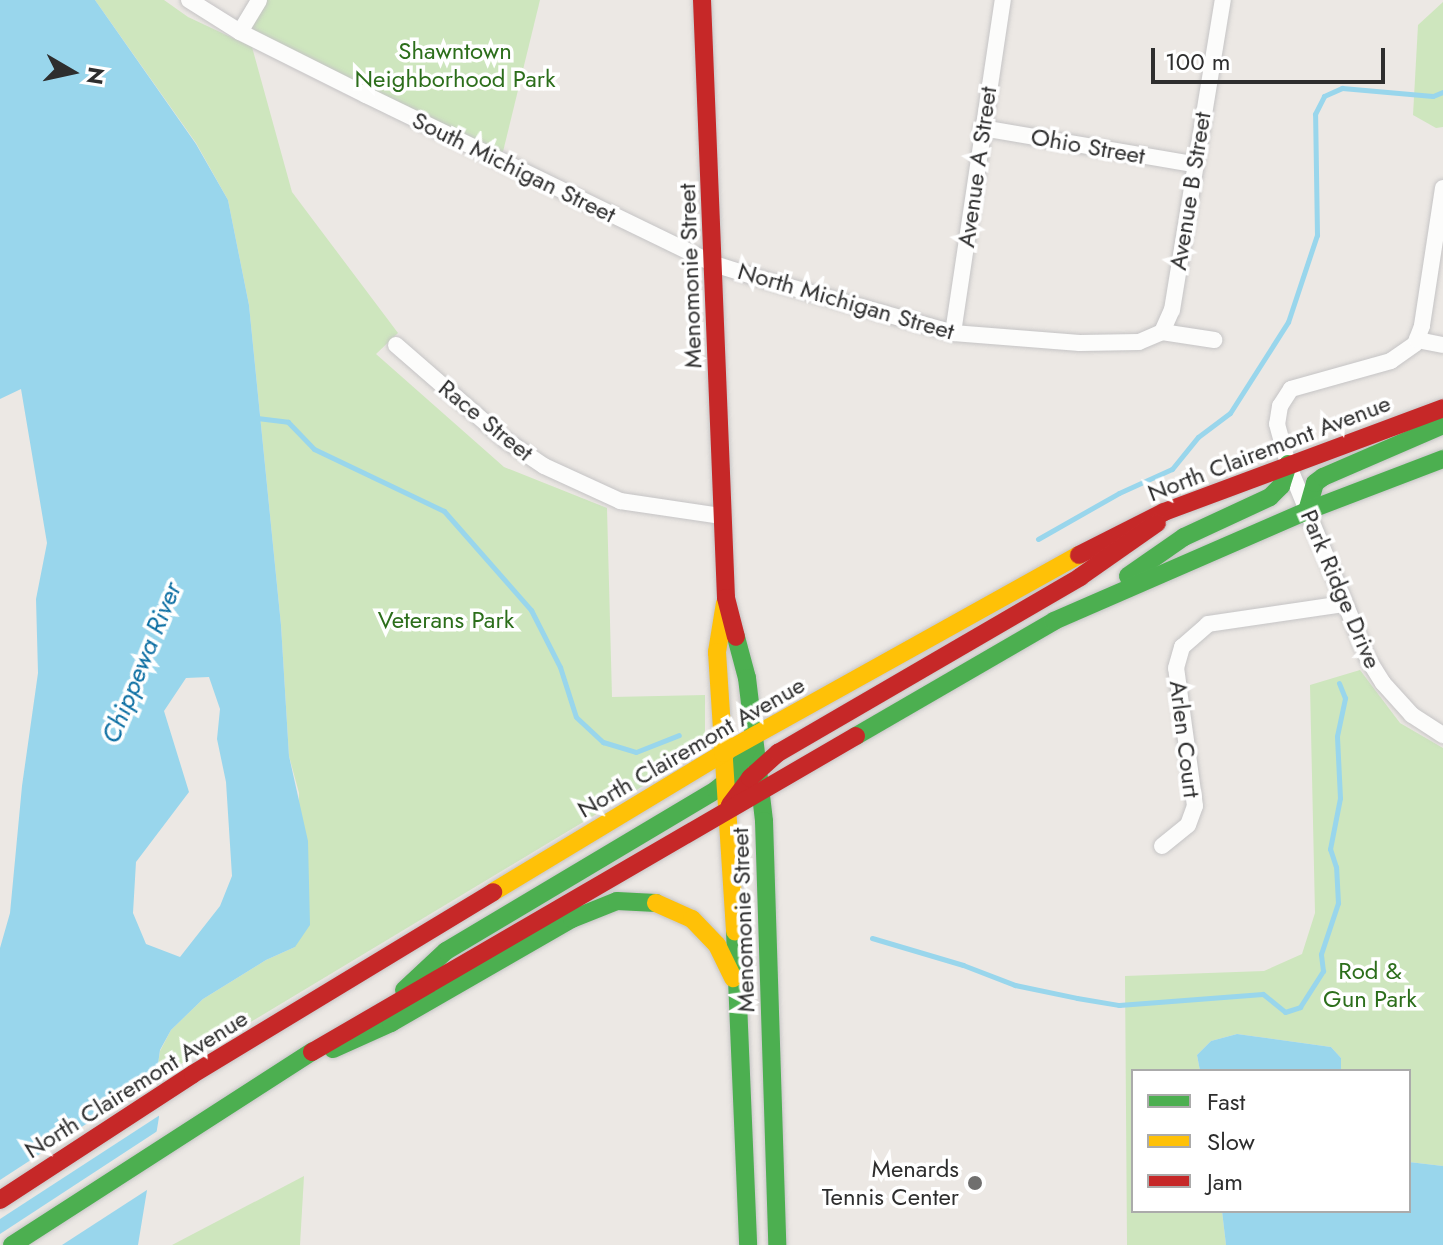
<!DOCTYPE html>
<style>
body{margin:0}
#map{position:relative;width:1443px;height:1245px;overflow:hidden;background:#ece8e4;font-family:Jost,sans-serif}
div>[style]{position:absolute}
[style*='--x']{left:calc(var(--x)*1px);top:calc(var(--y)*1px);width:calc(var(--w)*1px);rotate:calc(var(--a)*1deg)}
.green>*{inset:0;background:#cee6be}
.water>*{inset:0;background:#99d6ec}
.pier>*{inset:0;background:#ece8e4}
.stream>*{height:5px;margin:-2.5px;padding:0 2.5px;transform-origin:2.5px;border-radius:2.5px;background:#99d6ec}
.roads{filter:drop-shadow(0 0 2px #c5c4c5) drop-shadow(0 0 2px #c5c4c5)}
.street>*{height:16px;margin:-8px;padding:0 8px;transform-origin:8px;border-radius:8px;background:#fcfcfb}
.fast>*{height:18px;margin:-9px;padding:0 9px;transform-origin:9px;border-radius:9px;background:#4caf50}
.slow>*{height:18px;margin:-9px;padding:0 9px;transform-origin:9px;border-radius:9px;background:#ffc107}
.jam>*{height:18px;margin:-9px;padding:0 9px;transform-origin:9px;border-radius:9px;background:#c62828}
.dots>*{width:22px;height:22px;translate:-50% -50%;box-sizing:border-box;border:4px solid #fff;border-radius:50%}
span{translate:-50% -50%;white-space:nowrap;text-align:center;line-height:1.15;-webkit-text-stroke:7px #fff;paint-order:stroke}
.park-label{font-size:24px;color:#2c6e1b}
.street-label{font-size:24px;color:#2e2e2e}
.poi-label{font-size:24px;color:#2e2e2e}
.right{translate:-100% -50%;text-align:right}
.water-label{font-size:26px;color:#0d6fa3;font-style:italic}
.legend{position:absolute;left:1131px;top:1069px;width:280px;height:144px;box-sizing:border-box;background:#fff;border:2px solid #ababab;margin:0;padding:10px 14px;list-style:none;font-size:24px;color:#2e2e2e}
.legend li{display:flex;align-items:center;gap:16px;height:40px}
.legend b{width:40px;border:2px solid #ababab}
.north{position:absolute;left:32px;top:32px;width:80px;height:80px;-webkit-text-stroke:6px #fff;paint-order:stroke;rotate:99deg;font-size:22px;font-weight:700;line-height:32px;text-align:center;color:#2e2e2e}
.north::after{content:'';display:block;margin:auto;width:28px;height:36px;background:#2e2e2e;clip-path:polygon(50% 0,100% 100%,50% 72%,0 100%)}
.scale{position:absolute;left:1151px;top:48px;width:234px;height:36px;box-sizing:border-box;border:4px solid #2e2e2e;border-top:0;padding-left:10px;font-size:24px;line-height:28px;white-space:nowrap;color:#2e2e2e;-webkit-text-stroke:6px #fff;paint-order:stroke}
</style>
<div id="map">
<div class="green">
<div style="clip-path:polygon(95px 0,164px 0,188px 17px,252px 47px,292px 192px,398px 333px,376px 354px,504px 467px,607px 508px,612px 697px,705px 695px,705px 737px,693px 756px,156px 1079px,160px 1051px,171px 1030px,203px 999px,266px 960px,295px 947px,299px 793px,289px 756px,281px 625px,249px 305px,228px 200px,196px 143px)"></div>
<div style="clip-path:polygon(259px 0,540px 0,501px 160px,240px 32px)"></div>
<div style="clip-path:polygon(1443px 2px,1443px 127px,1436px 128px,1413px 115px,1418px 25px)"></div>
<div style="clip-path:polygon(1360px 670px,1400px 723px,1443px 748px,1443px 1166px,1409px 1162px,1409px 1071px,1341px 1071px,1341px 1058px,1331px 1047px,1237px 1034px,1211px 1041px,1197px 1055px,1200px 1071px,1133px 1071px,1133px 1211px,1222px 1211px,1226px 1245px,1127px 1245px,1125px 976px,1264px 971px,1302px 954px,1315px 913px,1310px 685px)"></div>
<div style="clip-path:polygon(304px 1176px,300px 1245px,172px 1245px)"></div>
</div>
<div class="water">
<div style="clip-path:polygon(evenodd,0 0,95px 0,196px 144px,228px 200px,249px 305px,281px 625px,289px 756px,308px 841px,310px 925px,295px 947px,266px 960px,203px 999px,171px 1030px,160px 1050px,156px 1079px,159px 1117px,138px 1245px,0 1245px,0 948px,10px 913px,22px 786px,38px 673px,36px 599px,47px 543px,21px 389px,0 399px,0 0,209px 677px,220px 709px,217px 739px,226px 782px,232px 876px,220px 906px,180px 957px,146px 944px,133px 913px,136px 862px,189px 792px,164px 711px,186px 678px,209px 677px)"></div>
<div style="clip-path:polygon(1237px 1034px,1331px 1047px,1341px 1058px,1341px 1071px,1200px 1071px,1197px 1055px,1211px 1041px)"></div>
<div style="clip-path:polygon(1409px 1162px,1443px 1166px,1443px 1245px,1226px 1245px,1222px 1211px,1409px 1211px)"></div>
</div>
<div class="pier">
<div style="clip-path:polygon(160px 1076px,163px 1113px,0 1219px,0 1180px)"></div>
<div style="clip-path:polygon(159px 1130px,150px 1188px,62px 1245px,0 1245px,0 1234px)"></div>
</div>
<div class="stream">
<div style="--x:257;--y:418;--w:31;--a:7"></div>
<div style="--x:288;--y:422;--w:37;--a:46"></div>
<div style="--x:314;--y:449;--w:144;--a:25.5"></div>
<div style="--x:444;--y:511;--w:132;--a:48.7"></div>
<div style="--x:531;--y:610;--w:64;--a:63"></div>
<div style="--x:560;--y:667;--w:52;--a:72.3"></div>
<div style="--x:576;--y:717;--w:37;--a:43"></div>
<div style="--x:603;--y:742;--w:34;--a:17"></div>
<div style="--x:636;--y:752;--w:46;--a:-21.6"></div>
<div style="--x:1038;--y:539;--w:93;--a:-29.6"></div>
<div style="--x:1119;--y:493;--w:58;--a:-24.4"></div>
<div style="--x:1172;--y:469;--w:41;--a:-50.9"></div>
<div style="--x:1198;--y:437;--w:40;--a:-37"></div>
<div style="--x:1230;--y:413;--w:108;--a:-57.5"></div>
<div style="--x:1288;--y:322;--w:92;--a:-71.6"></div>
<div style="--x:1317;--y:235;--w:121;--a:-90.9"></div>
<div style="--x:1315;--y:114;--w:20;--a:-63"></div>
<div style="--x:1324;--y:96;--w:20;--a:-24"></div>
<div style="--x:1342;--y:88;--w:91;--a:5"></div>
<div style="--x:1433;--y:96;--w:11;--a:-22"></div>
<div style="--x:872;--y:938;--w:95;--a:16.5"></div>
<div style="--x:963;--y:965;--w:56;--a:21"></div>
<div style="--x:1015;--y:985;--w:63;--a:11.8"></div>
<div style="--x:1077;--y:998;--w:43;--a:9.5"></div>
<div style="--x:1119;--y:1005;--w:144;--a:-4.4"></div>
<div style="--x:1263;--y:994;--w:28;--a:39"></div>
<div style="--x:1285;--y:1012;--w:16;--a:-18"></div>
<div style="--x:1300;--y:1007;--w:43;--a:-57.4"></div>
<div style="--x:1323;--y:971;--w:17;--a:-97"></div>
<div style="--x:1321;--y:954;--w:54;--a:-71.6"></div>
<div style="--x:1338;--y:903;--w:36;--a:-93"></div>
<div style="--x:1336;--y:867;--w:19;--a:-108"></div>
<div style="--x:1330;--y:849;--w:52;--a:-78.9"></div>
<div style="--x:1340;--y:798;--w:62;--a:-92.8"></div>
<div style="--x:1337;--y:736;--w:39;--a:-78"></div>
<div style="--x:1345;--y:698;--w:16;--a:-112"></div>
</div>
<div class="roads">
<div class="street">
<div style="--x:189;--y:0;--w:60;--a:32.1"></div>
<div style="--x:240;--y:32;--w:141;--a:26.6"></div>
<div style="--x:366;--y:95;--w:387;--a:25.9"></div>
<div style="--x:714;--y:264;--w:53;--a:17.4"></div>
<div style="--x:765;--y:280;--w:195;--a:15.7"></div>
<div style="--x:953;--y:333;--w:127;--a:4.5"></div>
<div style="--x:1080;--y:343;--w:59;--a:-1"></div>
<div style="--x:1139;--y:342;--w:25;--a:-23"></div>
<div style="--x:1162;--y:332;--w:53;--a:8.7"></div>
<div style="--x:240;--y:32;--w:37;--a:-59"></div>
<div style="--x:982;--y:128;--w:214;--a:9.7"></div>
<div style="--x:1443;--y:188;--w:140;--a:98.7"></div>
<div style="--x:1422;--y:326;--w:19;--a:111"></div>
<div style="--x:1415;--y:344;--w:29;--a:145"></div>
<div style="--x:1391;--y:361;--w:104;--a:164.4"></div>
<div style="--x:1291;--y:389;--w:20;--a:123"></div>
<div style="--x:1280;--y:406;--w:18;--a:99"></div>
<div style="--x:1277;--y:424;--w:41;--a:74.6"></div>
<div style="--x:1288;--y:464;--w:211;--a:67.7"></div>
<div style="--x:1368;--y:659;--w:28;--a:58"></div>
<div style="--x:1383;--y:683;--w:43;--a:47.8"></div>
<div style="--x:1412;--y:715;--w:37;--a:33"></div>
<div style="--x:1162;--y:332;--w:24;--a:-66"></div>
<div style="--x:1172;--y:310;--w:314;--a:-80.7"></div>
<div style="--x:953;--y:333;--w:337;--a:-81.5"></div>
<div style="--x:1417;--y:340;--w:26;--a:11"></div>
<div style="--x:396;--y:345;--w:143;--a:41"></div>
<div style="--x:504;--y:439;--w:48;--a:34"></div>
<div style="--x:544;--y:466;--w:84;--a:24.7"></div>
<div style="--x:620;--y:501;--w:103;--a:8.4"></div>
<div style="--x:1162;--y:846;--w:33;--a:-39"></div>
<div style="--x:1188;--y:825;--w:20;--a:-70"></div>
<div style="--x:1195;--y:806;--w:139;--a:-97.8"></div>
<div style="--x:1176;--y:668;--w:22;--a:-74"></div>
<div style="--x:1182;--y:647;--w:35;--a:-41"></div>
<div style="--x:1208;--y:624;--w:136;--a:-8.4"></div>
</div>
<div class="fast">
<div style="--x:1307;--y:511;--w:29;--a:-74"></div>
<div style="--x:1315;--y:483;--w:10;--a:-37"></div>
<div style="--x:1323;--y:477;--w:131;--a:-23.4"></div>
<div style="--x:1128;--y:576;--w:68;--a:-34.9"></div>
<div style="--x:1184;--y:537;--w:95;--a:-24.9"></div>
<div style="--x:1270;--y:497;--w:16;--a:-45"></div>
<div style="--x:1281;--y:486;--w:23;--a:-72"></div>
<div style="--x:736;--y:637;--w:42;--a:75"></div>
<div style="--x:747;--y:678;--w:144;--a:83.2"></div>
<div style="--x:764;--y:821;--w:424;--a:88.2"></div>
<div style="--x:856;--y:736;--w:229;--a:-30.1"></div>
<div style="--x:1054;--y:621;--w:276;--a:-23.5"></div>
<div style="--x:1307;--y:511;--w:146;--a:-20.9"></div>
<div style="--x:735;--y:931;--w:314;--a:87.6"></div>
<div style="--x:404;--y:990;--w:57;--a:-42.9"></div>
<div style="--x:446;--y:951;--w:314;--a:-30.8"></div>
<div style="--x:716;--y:790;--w:26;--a:-40"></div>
<div style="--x:736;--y:773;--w:40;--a:-65"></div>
<div style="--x:333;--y:1049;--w:64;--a:-24.1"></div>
<div style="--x:391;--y:1023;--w:209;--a:-29.9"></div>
<div style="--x:572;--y:919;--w:48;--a:-21.8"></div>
<div style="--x:617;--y:901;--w:39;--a:3"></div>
<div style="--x:12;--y:1245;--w:357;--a:-32.8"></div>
</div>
<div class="slow">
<div style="--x:725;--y:603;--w:50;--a:99.3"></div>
<div style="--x:717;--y:652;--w:280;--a:86.3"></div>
<div style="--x:493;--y:892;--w:269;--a:-31.1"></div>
<div style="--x:723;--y:753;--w:407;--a:-29.1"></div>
<div style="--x:656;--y:903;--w:39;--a:24"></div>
<div style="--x:692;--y:919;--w:36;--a:46"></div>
<div style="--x:717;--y:945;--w:37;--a:64"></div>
</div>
<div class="jam">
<div style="--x:702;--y:0;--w:598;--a:87.7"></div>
<div style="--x:726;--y:598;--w:40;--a:75.6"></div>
<div style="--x:1079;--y:555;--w:95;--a:-26.8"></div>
<div style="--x:1164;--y:512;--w:298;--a:-20.4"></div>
<div style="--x:730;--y:805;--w:34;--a:-53"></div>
<div style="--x:750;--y:778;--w:38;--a:-42"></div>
<div style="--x:778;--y:753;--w:350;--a:-30.2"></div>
<div style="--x:1080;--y:577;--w:94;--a:-35"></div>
<div style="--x:312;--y:1052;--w:629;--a:-30.15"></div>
<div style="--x:0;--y:1200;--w:230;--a:-33.1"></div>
<div style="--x:193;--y:1074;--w:351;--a:-31.2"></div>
</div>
</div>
<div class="dots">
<div style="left:975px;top:1183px;background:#706f6e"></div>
</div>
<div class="park-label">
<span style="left:455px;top:65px">Shawntown<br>Neighborhood Park</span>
<span style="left:446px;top:620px">Veterans Park</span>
<span style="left:1370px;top:985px">Rod &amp;<br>Gun Park</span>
</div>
<div class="street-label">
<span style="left:1088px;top:146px;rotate:10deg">Ohio Street</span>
<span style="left:514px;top:167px;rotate:26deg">South Michigan Street</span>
<span style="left:977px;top:167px;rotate:-82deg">Avenue A Street</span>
<span style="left:1190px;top:191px;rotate:-81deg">Avenue B Street</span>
<span style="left:690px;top:276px;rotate:-92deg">Menomonie Street</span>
<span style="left:846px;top:301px;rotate:16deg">North Michigan Street</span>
<span style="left:486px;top:420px;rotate:39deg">Race Street</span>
<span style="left:1269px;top:448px;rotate:-21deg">North Clairemont Avenue</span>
<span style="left:1341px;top:589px;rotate:67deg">Park Ridge Drive</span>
<span style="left:1185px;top:739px;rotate:83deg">Arlen Court</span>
<span style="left:691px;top:747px;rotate:-30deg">North Clairemont Avenue</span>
<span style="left:743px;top:920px;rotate:-92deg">Menomonie Street</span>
<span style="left:136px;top:1084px;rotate:-32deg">North Clairemont Avenue</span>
</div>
<div class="poi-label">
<span class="right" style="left:959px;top:1183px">Menards<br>Tennis Center</span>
</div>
<div class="water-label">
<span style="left:142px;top:663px;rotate:-68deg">Chippewa River</span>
</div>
<ul class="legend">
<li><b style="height:10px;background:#4caf50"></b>Fast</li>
<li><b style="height:10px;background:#ffc107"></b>Slow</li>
<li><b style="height:10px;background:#c62828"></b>Jam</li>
</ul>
<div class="north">N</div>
<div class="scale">100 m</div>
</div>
